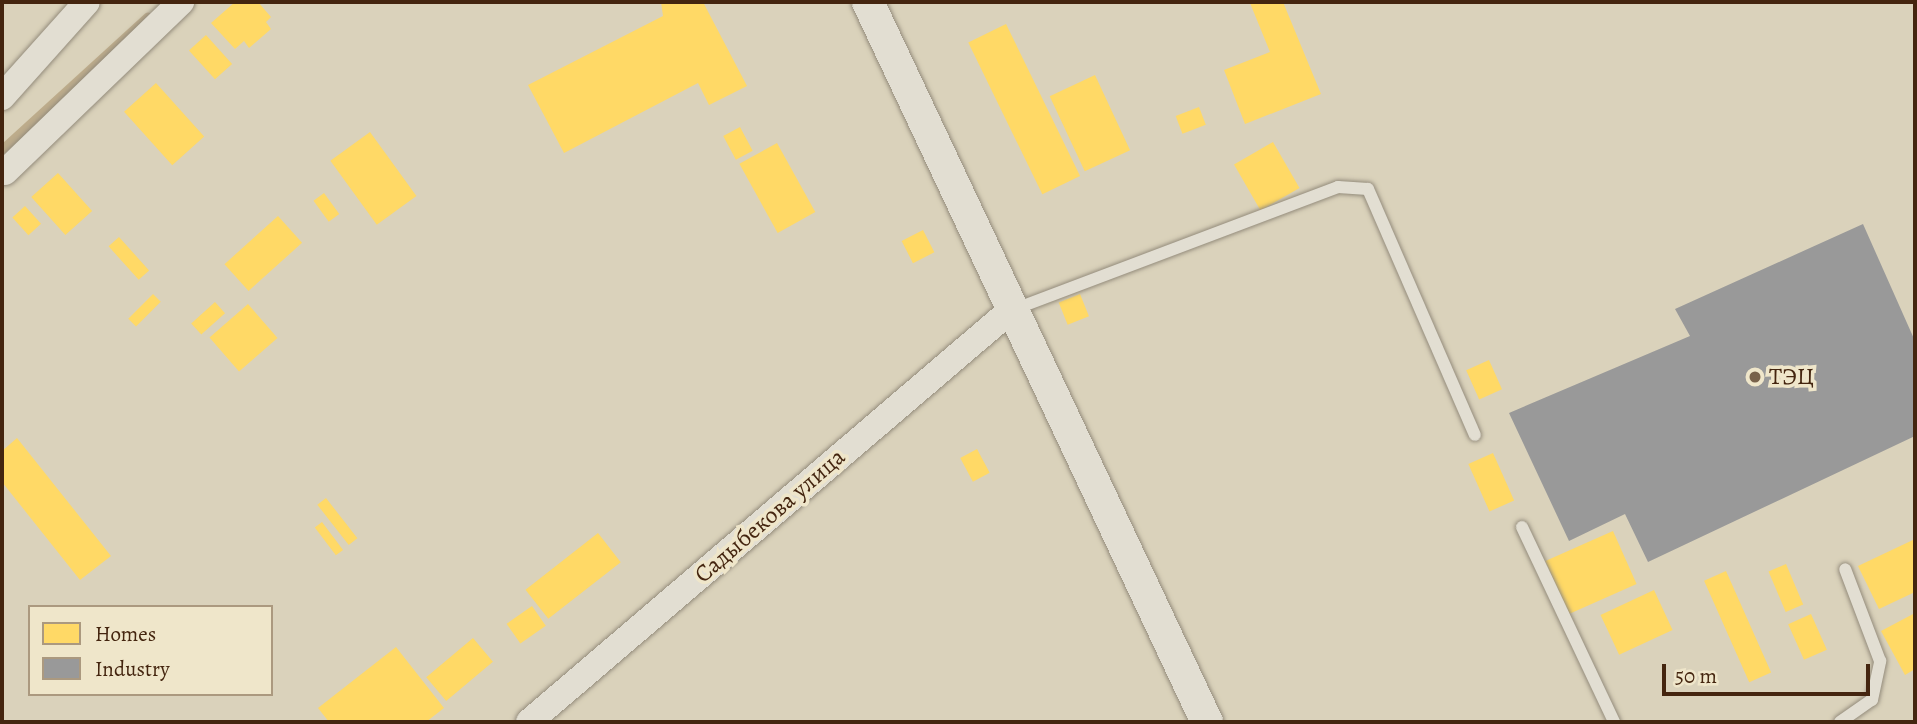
<!DOCTYPE html>
<meta charset="utf-8">
<style>
body{margin:0}
#map{position:relative;width:1917px;height:724px;overflow:hidden;background:#dad2bb;font-family:Alegreya,serif}
div>[style]{position:absolute}
[style*='--x']{left:calc(var(--x)*1px);top:calc(var(--y)*1px);width:calc(var(--w)*1px);rotate:calc(var(--a)*1deg)}
.homes>*{inset:0;background:#ffd966;transform-origin:0 0}
.industry>*{inset:0;background:#999}
.stream>*{height:9px;margin:-4.5px;padding:0 4.5px;transform-origin:4.5px;border-radius:4.5px;background:#bdac8c}
.roads{filter:drop-shadow(0 0 2px #948c7c) drop-shadow(0 0 2px #948c7c)}
.service>*{height:12px;margin:-6px;padding:0 6px;transform-origin:6px;border-radius:6px;background:#e2ded2}
.minor>*{height:26px;margin:-13px;padding:0 13px;transform-origin:13px;border-radius:13px;background:#e2ded2}
.tertiary>*{height:32px;margin:-16px;padding:0 16px;transform-origin:16px;border-radius:16px;background:#e2ded2}
.dots>*{width:19px;height:19px;translate:-50% -50%;box-sizing:border-box;border:4px solid #efe6ca;border-radius:50%}
span{translate:-50% -50%;white-space:nowrap;text-align:center;line-height:1.15;-webkit-text-stroke:7px #efe6ca;paint-order:stroke}
.poi-label{font-size:24px;color:#44250f}
.left{translate:0 -50%;text-align:left}
.street-label{font-size:24px;color:#44250f}
.frame{position:absolute;inset:0;border:4px solid #44250f;pointer-events:none}
.legend{position:absolute;left:28px;top:605px;width:245px;height:91px;box-sizing:border-box;background:#efe6ca;border:2px solid #ab997f;margin:0;padding:9px 12px;list-style:none;font-size:21px;color:#44250f}
.legend li{display:flex;align-items:center;gap:14px;height:35px}
.legend b{width:35px;border:2px solid #ab997f}
.scale{position:absolute;left:1662px;top:664px;width:208px;height:32px;box-sizing:border-box;border:4px solid #44250f;border-top:0;padding-left:9px;font-size:21px;line-height:24px;white-space:nowrap;color:#44250f;-webkit-text-stroke:5px #efe6ca;paint-order:stroke}
</style>
<div id="map">
<div class="homes">
<div style="clip-path:polygon(235px 2px,258px 2px,271px 17px,266px 22px,271px 29px,249px 48px,244px 41px,235px 49px,211px 23px)"></div>
<div style="clip-path:polygon(661px 2px,703px 2px,747px 86px,709px 105px,698px 83px,564px 153px,528px 85px,663px 16px)"></div>
<div style="clip-path:polygon(1283px 2px,1321px 94px,1245px 124px,1224px 70px,1270px 52px,1250px 3px)"></div>
<div style="left:1006px;top:24px;width:169px;height:42px;rotate:64deg"></div>
<div style="left:206px;top:35px;width:39px;height:23px;rotate:48deg"></div>
<div style="left:1095px;top:75px;width:83px;height:50px;rotate:65deg"></div>
<div style="left:156px;top:83px;width:72px;height:43px;rotate:48deg"></div>
<div style="left:1199px;top:107px;width:19px;height:25px;rotate:69deg"></div>
<div style="left:740px;top:127px;width:27px;height:19px;rotate:62deg"></div>
<div style="left:370px;top:132px;width:79px;height:49px;rotate:54deg"></div>
<div style="left:1273px;top:142px;width:53px;height:45px;rotate:60deg"></div>
<div style="left:777px;top:143px;width:79px;height:43px;rotate:61deg"></div>
<div style="left:58px;top:173px;width:51px;height:36px;rotate:48deg"></div>
<div style="left:324px;top:193px;width:26px;height:13px;rotate:54deg"></div>
<div style="left:25px;top:206px;width:24px;height:17px;rotate:48deg"></div>
<div style="left:278px;top:216px;width:36px;height:72px;rotate:48deg"></div>
<div style="left:923px;top:230px;width:25px;height:24px;rotate:63deg"></div>
<div style="left:119px;top:237px;width:45px;height:14px;rotate:48deg"></div>
<div style="left:153px;top:294px;width:11px;height:35px;rotate:45deg"></div>
<div style="left:1080px;top:294px;width:24px;height:23px;rotate:68deg"></div>
<div style="left:215px;top:302px;width:15px;height:32px;rotate:48deg"></div>
<div style="left:248px;top:304px;width:45px;height:51px;rotate:49deg"></div>
<div style="left:1489px;top:360px;width:32px;height:25px;rotate:66deg"></div>
<div style="clip-path:polygon(17px 438px,111px 556px,80px 580px,2px 482px,2px 451px)"></div>
<div style="left:977px;top:449px;width:27px;height:19px;rotate:62deg"></div>
<div style="left:1493px;top:453px;width:52px;height:27px;rotate:66deg"></div>
<div style="left:326px;top:498px;width:51px;height:11px;rotate:52deg"></div>
<div style="left:322px;top:522px;width:35px;height:9px;rotate:53deg"></div>
<div style="left:1613px;top:531px;width:58px;height:74px;rotate:66deg"></div>
<div style="left:598px;top:533px;width:37px;height:92px;rotate:52deg"></div>
<div style="clip-path:polygon(1915px 539px,1915px 592px,1879px 609px,1858px 566px)"></div>
<div style="left:1786px;top:564px;width:44px;height:19px;rotate:67deg"></div>
<div style="left:1726px;top:571px;width:111px;height:24px;rotate:66deg"></div>
<div style="left:1654px;top:590px;width:44px;height:59px;rotate:65deg"></div>
<div style="left:532px;top:606px;width:24px;height:31px;rotate:55deg"></div>
<div style="clip-path:polygon(1915px 613px,1915px 669px,1905px 675px,1881px 631px)"></div>
<div style="left:1811px;top:614px;width:39px;height:25px;rotate:66deg"></div>
<div style="left:473px;top:638px;width:31px;height:61px;rotate:50deg"></div>
<div style="clip-path:polygon(396px 647px,444px 708px,426px 722px,329px 722px,318px 708px)"></div>
</div>
<div class="industry">
<div style="clip-path:polygon(1863px 224px,1915px 341px,1915px 436px,1648px 562px,1625px 514px,1569px 541px,1509px 413px,1690px 336px,1675px 309px)"></div>
</div>
<div class="stream">
<div style="--x:2;--y:149;--w:197;--a:-42.3"></div>
</div>
<div class="roads">
<div class="service">
<div style="--x:1015;--y:309;--w:345;--a:-20.7"></div>
<div style="--x:1338;--y:187;--w:30;--a:4"></div>
<div style="--x:1368;--y:189;--w:268;--a:66.5"></div>
<div style="--x:1522;--y:527;--w:216;--a:64.7"></div>
<div style="--x:1840;--y:722;--w:39;--a:-35"></div>
<div style="--x:1872;--y:700;--w:40;--a:-78"></div>
<div style="--x:1880;--y:661;--w:98;--a:-110.8"></div>
</div>
<div class="minor">
<div style="--x:2;--y:97;--w:127;--a:-48.2"></div>
<div style="--x:5;--y:172;--w:245;--a:-44"></div>
<div style="--x:529;--y:722;--w:634;--a:-40.52"></div>
</div>
<div class="tertiary">
<div style="--x:868;--y:2;--w:796;--a:64.79"></div>
</div>
</div>
<div class="dots">
<div style="left:1755px;top:377px;background:#78624b"></div>
</div>
<div class="poi-label">
<span class="left" style="left:1769px;top:377px">ТЭЦ</span>
</div>
<div class="street-label">
<span style="left:770px;top:516px;rotate:-41deg">Садыбекова улица</span>
</div>
<div class="frame"></div>
<ul class="legend">
<li><b style="height:19px;background:#ffd966"></b>Homes</li>
<li><b style="height:19px;background:#999"></b>Industry</li>
</ul>
<div class="scale">50 m</div>
</div>
